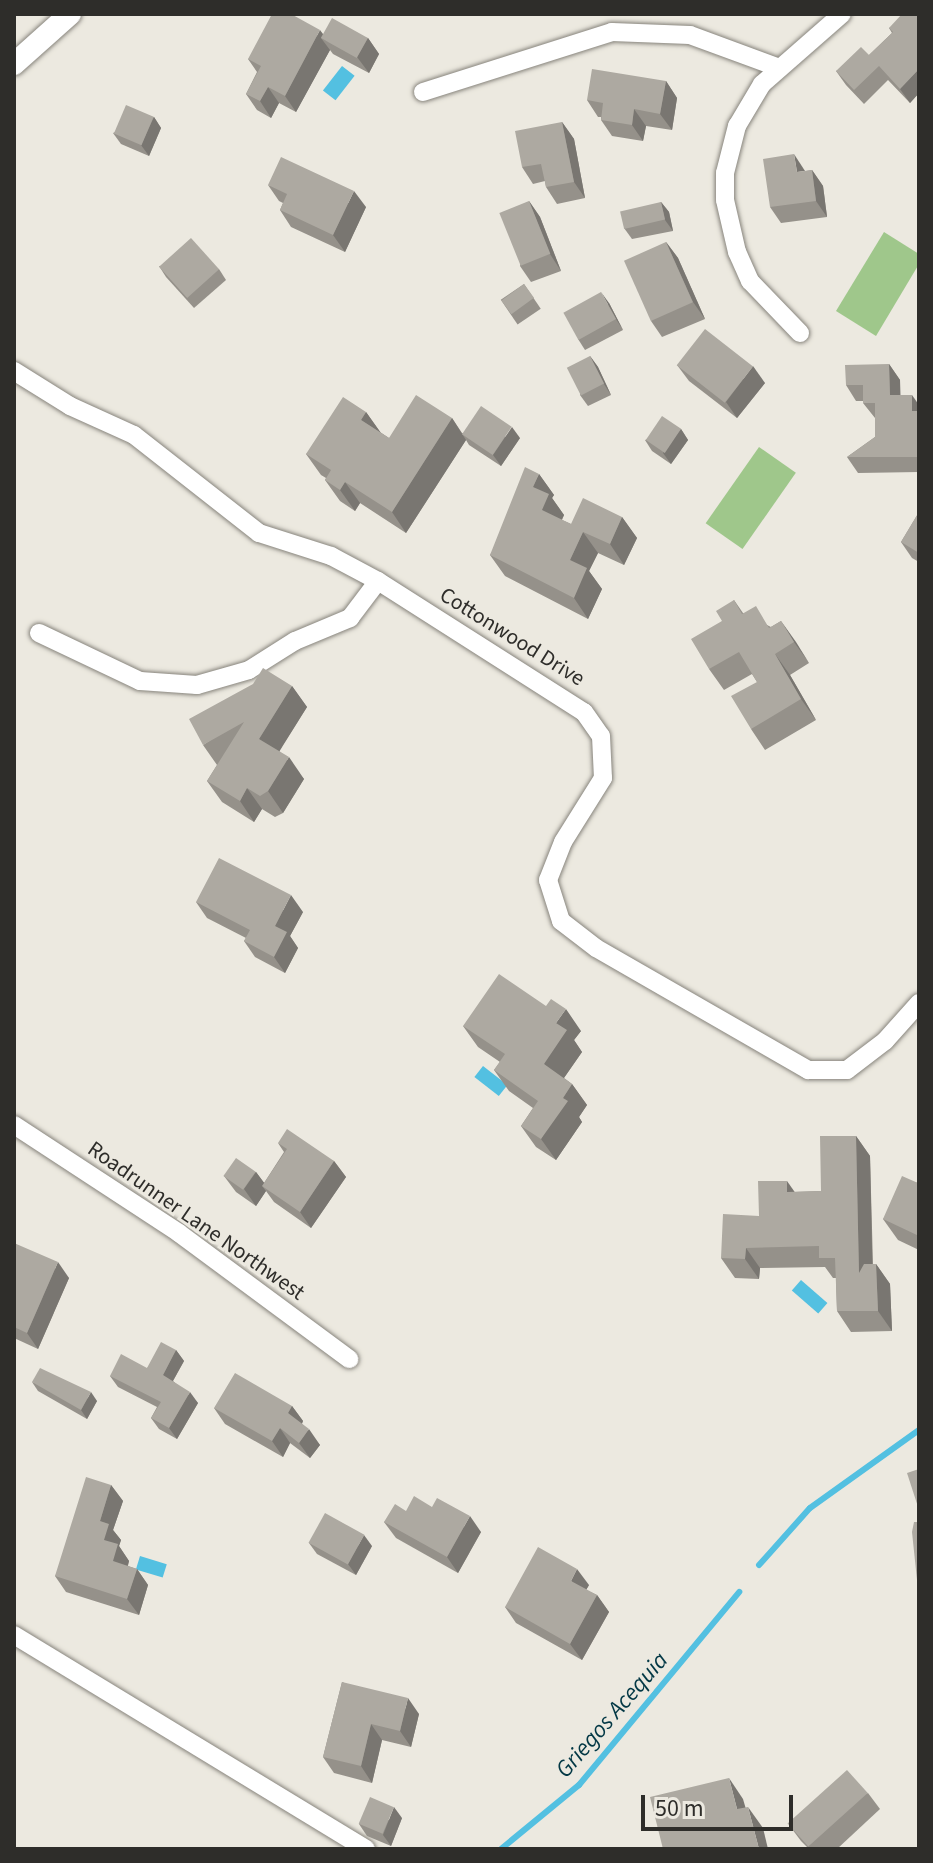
<!DOCTYPE html>
<style>
body{margin:0}
#map{position:relative;width:933px;height:1863px;overflow:hidden;background:#ece9e0;font-family:"Source Sans 3",sans-serif}
div>[style]{position:absolute}
[style*='--x']{left:calc(var(--x)*1px);top:calc(var(--y)*1px);width:calc(var(--w)*1px);rotate:calc(var(--a)*1deg)}
.green>*{inset:0;background:#9fc78b;transform-origin:0 0}
.water>*{inset:0;background:#53c0e1;transform-origin:0 0}
.stream>*{height:6px;margin:-3px;padding:0 3px;transform-origin:3px;border-radius:3px;background:#53c0e1}
.roads{filter:drop-shadow(0 0 2px #87847c) drop-shadow(0 0 2px #87847c)}
.minor>*{height:18px;margin:-9px;padding:0 9px;transform-origin:9px;border-radius:9px;background:#fff}
.tertiary>*{height:22px;margin:-11px;padding:0 11px;transform-origin:11px;border-radius:11px;background:#fff}
.wall>*{inset:0;background:#95918a;transform-origin:0 0}
.shaded-wall>*{inset:0;background:#797671}
.building>*{inset:0;background:#ada9a1;transform-origin:0 0}
span{translate:-50% -50%;white-space:nowrap;text-align:center;line-height:1.15;-webkit-text-stroke:6px #ece9e0;paint-order:stroke}
.street-label{font-size:22px;color:#2e2d2a}
.water-label{font-size:24px;color:#033845;font-style:italic}
.frame{position:absolute;inset:0;border:16px solid #2e2d2a;pointer-events:none}
.scale{position:absolute;left:641px;top:1795px;width:152px;height:36px;box-sizing:border-box;border:4px solid #2e2d2a;border-top:0;padding-left:10px;font-size:24px;line-height:28px;white-space:nowrap;color:#2e2d2a;-webkit-text-stroke:6px #ece9e0;paint-order:stroke}
</style>
<div id="map">
<div class="green">
<div style="clip-path:polygon(884px 232px,919px 254px,919px 264px,876px 336px,836px 311px)"></div>
<div style="left:759px;top:447px;width:45px;height:93px;rotate:35deg"></div>
</div>
<div class="water">
<div style="left:342px;top:66px;width:16px;height:31px;rotate:38deg"></div>
<div style="left:483px;top:1066px;width:31px;height:14px;rotate:38deg"></div>
<div style="left:801px;top:1280px;width:35px;height:14px;rotate:41deg"></div>
<div style="left:140px;top:1556px;width:28px;height:14px;rotate:17deg"></div>
</div>
<div class="stream">
<div style="--x:759;--y:1565;--w:76;--a:-48.2"></div>
<div style="--x:810;--y:1508;--w:134;--a:-35.6"></div>
<div style="--x:501;--y:1849;--w:101;--a:-39.4"></div>
<div style="--x:579;--y:1785;--w:251;--a:-50.3"></div>
</div>
<div class="roads">
<div class="minor">
<div style="--x:423;--y:92;--w:198;--a:-17.6"></div>
<div style="--x:612;--y:32;--w:78;--a:2.2"></div>
<div style="--x:690;--y:35;--w:93;--a:20.2"></div>
<div style="--x:800;--y:333;--w:72;--a:-133.9"></div>
<div style="--x:750;--y:281;--w:32;--a:-114"></div>
<div style="--x:737;--y:252;--w:53;--a:-103"></div>
<div style="--x:725;--y:200;--w:27;--a:-90"></div>
<div style="--x:725;--y:173;--w:49;--a:-75.7"></div>
<div style="--x:737;--y:126;--w:49;--a:-59.2"></div>
<div style="--x:762;--y:84;--w:106;--a:-41.2"></div>
<div style="--x:14;--y:371;--w:66;--a:32"></div>
<div style="--x:70;--y:406;--w:70;--a:24.4"></div>
<div style="--x:134;--y:435;--w:159;--a:38.1"></div>
<div style="--x:259;--y:533;--w:76;--a:17.7"></div>
<div style="--x:331;--y:556;--w:53;--a:28"></div>
<div style="--x:378;--y:581;--w:244;--a:32.5"></div>
<div style="--x:584;--y:712;--w:29;--a:55"></div>
<div style="--x:601;--y:736;--w:42;--a:87.3"></div>
<div style="--x:603;--y:778;--w:75;--a:122"></div>
<div style="--x:563;--y:842;--w:41;--a:111.5"></div>
<div style="--x:548;--y:880;--w:43;--a:72.4"></div>
<div style="--x:561;--y:921;--w:44;--a:37.6"></div>
<div style="--x:596;--y:948;--w:245;--a:29.9"></div>
<div style="--x:808;--y:1070;--w:39;--a:0"></div>
<div style="--x:847;--y:1070;--w:48;--a:-37.3"></div>
<div style="--x:885;--y:1041;--w:51;--a:-48.2"></div>
<div style="--x:39;--y:633;--w:112;--a:25.4"></div>
<div style="--x:140;--y:681;--w:57;--a:4"></div>
<div style="--x:197;--y:685;--w:54;--a:-16.1"></div>
<div style="--x:249;--y:670;--w:54;--a:-32.2"></div>
<div style="--x:295;--y:641;--w:60;--a:-22.7"></div>
<div style="--x:350;--y:618;--w:46;--a:-52.9"></div>
<div style="--x:14;--y:1125;--w:197;--a:33.2"></div>
<div style="--x:179;--y:1233;--w:212;--a:36.5"></div>
<div style="--x:14;--y:1635;--w:412;--a:31.3"></div>
</div>
<div class="tertiary">
<div style="--x:14;--y:64;--w:75;--a:-41.8"></div>
</div>
</div>
<div class="wall">
<div style="clip-path:polygon(919px 14px,919px 93px,910px 103px,888px 80px,864px 104px,846px 85px,836px 71px,869px 55px,892px 33px,889px 28px)"></div>
<div style="clip-path:polygon(323px 34px,368px 38px,379px 54px,369px 73px,333px 54px,330px 50px,296px 112px,279px 103px,271px 118px,257px 110px,246px 94px,257px 72px,248px 59px)"></div>
<div style="clip-path:polygon(666px 81px,677px 98px,672px 130px,646px 126px,643px 141px,612px 136px,601px 120px,601px 117px,598px 117px,587px 100px)"></div>
<div style="clip-path:polygon(154px 117px,161px 128px,149px 156px,121px 144px,113px 133px)"></div>
<div style="clip-path:polygon(562px 122px,574px 139px,585px 198px,557px 204px,546px 187px,545px 181px,533px 184px,522px 167px)"></div>
<div style="clip-path:polygon(812px 170px,823px 186px,827px 217px,781px 223px,770px 207px,806px 171px)"></div>
<div style="clip-path:polygon(268px 185px,366px 207px,345px 252px,291px 227px,280px 210px,283px 203px,279px 201px)"></div>
<div style="clip-path:polygon(529px 201px,540px 217px,561px 271px,531px 282px,520px 266px)"></div>
<div style="clip-path:polygon(661px 202px,669px 212px,673px 231px,632px 239px,624px 228px)"></div>
<div style="clip-path:polygon(666px 242px,678px 258px,705px 319px,662px 337px,651px 321px)"></div>
<div style="clip-path:polygon(159px 266px,219px 269px,226px 280px,194px 308px,166px 277px)"></div>
<div style="left:524px;top:284px;width:30px;height:28px;rotate:56deg"></div>
<div style="clip-path:polygon(609px 303px,623px 330px,585px 350px,578px 339px)"></div>
<div style="clip-path:polygon(590px 356px,598px 367px,611px 395px,588px 406px,580px 395px)"></div>
<div style="clip-path:polygon(889px 364px,900px 380px,900px 395px,919px 405px,919px 472px,858px 473px,847px 457px,875px 437px,875px 418px,863px 403px,863px 401px,856px 401px,846px 385px)"></div>
<div style="clip-path:polygon(677px 365px,765px 383px,737px 418px,689px 381px)"></div>
<div style="clip-path:polygon(366px 412px,380px 432px,389px 438px,452px 418px,462px 433px,520px 438px,501px 466px,469px 445px,466px 440px,406px 533px,360px 503px,355px 511px,340px 501px,325px 480px,326px 478px,321px 475px,306px 454px)"></div>
<div style="clip-path:polygon(681px 429px,688px 440px,671px 464px,652px 451px,645px 440px)"></div>
<div style="clip-path:polygon(539px 474px,554px 495px,552px 498px,564px 515px,562px 520px,571px 524px,622px 517px,637px 538px,624px 565px,598px 553px,589px 571px,602px 589px,588px 619px,505px 576px,490px 555px)"></div>
<div style="clip-path:polygon(919px 512px,919px 562px,912px 558px,901px 542px)"></div>
<div style="clip-path:polygon(734px 600px,743px 613px,771px 627px,781px 621px,809px 663px,790px 675px,816px 720px,765px 750px,751px 729px,757px 682px,752px 674px,724px 690px,709px 669px,722px 621px)"></div>
<div style="clip-path:polygon(292px 686px,307px 707px,279px 751px,304px 779px,283px 813px,275px 817px,262px 809px,254px 822px,222px 802px,207px 781px,217px 765px,203px 745px)"></div>
<div style="clip-path:polygon(196px 902px,303px 912px,290px 936px,298px 948px,285px 973px,255px 957px,244px 941px,246px 938px,207px 918px)"></div>
<div style="clip-path:polygon(463px 1026px,581px 1031px,574px 1040px,582px 1052px,564px 1078px,572px 1084px,587px 1105px,579px 1117px,582px 1122px,556px 1160px,536px 1147px,521px 1126px,533px 1108px,509px 1091px,494px 1070px,500px 1062px,478px 1047px)"></div>
<div style="clip-path:polygon(856px 1136px,870px 1156px,873px 1264px,876px 1264px,890px 1284px,892px 1331px,851px 1332px,837px 1311px,836px 1278px,833px 1278px,825px 1267px,760px 1268px,759px 1279px,735px 1278px,721px 1258px,759px 1216px,795px 1192px,821px 1191px)"></div>
<div style="clip-path:polygon(278px 1143px,334px 1161px,346px 1177px,311px 1228px,274px 1202px,266px 1191px,256px 1206px,236px 1192px,224px 1176px,256px 1172px,264px 1183px,284px 1152px)"></div>
<div style="clip-path:polygon(919px 1180px,919px 1250px,898px 1240px,883px 1219px)"></div>
<div style="clip-path:polygon(14px 1243px,69px 1278px,38px 1349px,14px 1338px)"></div>
<div style="clip-path:polygon(176px 1350px,184px 1361px,173px 1381px,198px 1403px,177px 1439px,159px 1429px,151px 1418px,157px 1407px,118px 1387px,110px 1376px,147px 1368px)"></div>
<div style="clip-path:polygon(32px 1382px,97px 1401px,87px 1419px,38px 1391px)"></div>
<div style="clip-path:polygon(292px 1406px,303px 1421px,302px 1424px,320px 1445px,310px 1458px,290px 1443px,283px 1457px,225px 1424px,214px 1408px)"></div>
<div style="clip-path:polygon(111px 1485px,123px 1501px,113px 1530px,121px 1540px,119px 1546px,129px 1561px,128px 1566px,137px 1569px,148px 1585px,139px 1615px,66px 1592px,55px 1576px)"></div>
<div style="clip-path:polygon(406px 1511px,481px 1532px,458px 1573px,396px 1538px,384px 1522px)"></div>
<div style="clip-path:polygon(309px 1543px,372px 1546px,356px 1575px,317px 1554px)"></div>
<div style="clip-path:polygon(589px 1585px,586px 1590px,597px 1595px,609px 1612px,582px 1660px,516px 1623px,505px 1607px)"></div>
<div style="clip-path:polygon(342px 1682px,419px 1714px,411px 1747px,382px 1740px,372px 1783px,334px 1773px,323px 1757px)"></div>
<div style="clip-path:polygon(868px 1793px,880px 1809px,837px 1849px,809px 1849px,801px 1841px,789px 1825px)"></div>
<div style="clip-path:polygon(402px 1818px,391px 1846px,367px 1836px,359px 1824px)"></div>
</div>
<div class="shaded-wall">
<div style="clip-path:polygon(320px 30px,329px 42px,321px 38px,330px 50px,296px 112px,285px 96px)"></div>
<div style="clip-path:polygon(368px 38px,379px 54px,369px 73px,357px 57px)"></div>
<div style="clip-path:polygon(919px 69px,919px 93px,910px 103px,900px 89px)"></div>
<div style="clip-path:polygon(666px 81px,677px 98px,672px 130px,660px 114px)"></div>
<div style="clip-path:polygon(268px 87px,279px 103px,271px 118px,260px 101px)"></div>
<div style="clip-path:polygon(634px 109px,646px 126px,643px 141px,632px 125px)"></div>
<div style="clip-path:polygon(154px 117px,161px 128px,149px 156px,141px 145px)"></div>
<div style="clip-path:polygon(562px 122px,574px 139px,585px 198px,574px 182px)"></div>
<div style="clip-path:polygon(794px 154px,805px 171px,797px 172px)"></div>
<div style="clip-path:polygon(812px 170px,823px 186px,827px 217px,816px 201px)"></div>
<div style="clip-path:polygon(354px 191px,366px 207px,345px 252px,333px 235px)"></div>
<div style="clip-path:polygon(529px 201px,540px 217px,561px 271px,550px 254px)"></div>
<div style="clip-path:polygon(661px 202px,669px 212px,673px 231px,665px 220px)"></div>
<div style="clip-path:polygon(666px 242px,678px 258px,705px 319px,693px 302px)"></div>
<div style="clip-path:polygon(601px 292px,609px 303px,623px 330px,616px 319px)"></div>
<div style="clip-path:polygon(590px 356px,598px 367px,611px 395px,604px 384px)"></div>
<div style="clip-path:polygon(889px 364px,900px 380px,901px 411px,890px 395px)"></div>
<div style="clip-path:polygon(753px 366px,765px 383px,737px 418px,726px 402px)"></div>
<div style="clip-path:polygon(912px 395px,919px 405px,919px 421px,912px 411px)"></div>
<div style="clip-path:polygon(366px 412px,381px 433px,361px 420px)"></div>
<div style="clip-path:polygon(452px 418px,466px 440px,406px 533px,392px 512px)"></div>
<div style="clip-path:polygon(512px 427px,520px 438px,501px 466px,493px 455px)"></div>
<div style="clip-path:polygon(681px 429px,688px 440px,671px 464px,663px 453px)"></div>
<div style="clip-path:polygon(539px 474px,554px 495px,552px 498px,564px 515px,556px 531px,542px 510px,533px 487px)"></div>
<div style="clip-path:polygon(345px 482px,360px 503px,355px 511px,340px 490px)"></div>
<div style="clip-path:polygon(622px 517px,637px 538px,624px 565px,610px 544px)"></div>
<div style="clip-path:polygon(583px 532px,598px 553px,589px 571px,602px 589px,588px 619px,574px 598px,570px 560px)"></div>
<div style="clip-path:polygon(781px 621px,796px 642px,809px 663px,794px 642px)"></div>
<div style="clip-path:polygon(775px 654px,790px 675px,816px 720px,801px 699px)"></div>
<div style="clip-path:polygon(292px 686px,307px 707px,274px 760px,259px 739px)"></div>
<div style="clip-path:polygon(289px 757px,304px 779px,283px 813px,268px 791px)"></div>
<div style="clip-path:polygon(247px 788px,262px 809px,254px 822px,240px 801px)"></div>
<div style="clip-path:polygon(291px 895px,303px 912px,290px 936px,298px 948px,285px 973px,274px 957px,275px 926px)"></div>
<div style="clip-path:polygon(566px 1009px,581px 1031px,574px 1040px,582px 1052px,559px 1085px,544px 1064px,556px 1023px)"></div>
<div style="clip-path:polygon(572px 1084px,587px 1105px,579px 1117px,582px 1122px,556px 1160px,541px 1139px,563px 1098px)"></div>
<div style="clip-path:polygon(856px 1136px,870px 1156px,873px 1294px,859px 1273px)"></div>
<div style="clip-path:polygon(334px 1161px,346px 1177px,311px 1228px,300px 1212px)"></div>
<div style="clip-path:polygon(256px 1172px,268px 1188px,262px 1186px,266px 1191px,256px 1206px,244px 1189px)"></div>
<div style="clip-path:polygon(787px 1181px,801px 1201px,787px 1192px)"></div>
<div style="clip-path:polygon(746px 1248px,760px 1268px,759px 1279px,745px 1259px)"></div>
<div style="clip-path:polygon(58px 1262px,69px 1278px,38px 1349px,27px 1333px)"></div>
<div style="clip-path:polygon(876px 1264px,890px 1284px,892px 1331px,878px 1311px)"></div>
<div style="clip-path:polygon(176px 1350px,184px 1361px,170px 1386px,163px 1375px)"></div>
<div style="clip-path:polygon(91px 1392px,97px 1401px,87px 1419px,81px 1410px)"></div>
<div style="clip-path:polygon(190px 1392px,198px 1403px,177px 1439px,169px 1428px)"></div>
<div style="clip-path:polygon(292px 1406px,303px 1421px,299px 1429px,288px 1413px)"></div>
<div style="clip-path:polygon(280px 1428px,290px 1443px,283px 1457px,272px 1441px)"></div>
<div style="clip-path:polygon(309px 1429px,320px 1445px,310px 1458px,299px 1443px)"></div>
<div style="clip-path:polygon(111px 1485px,123px 1501px,113px 1530px,121px 1540px,119px 1546px,129px 1561px,124px 1577px,113px 1561px,104px 1540px,100px 1521px)"></div>
<div style="clip-path:polygon(470px 1516px,481px 1532px,458px 1573px,447px 1557px)"></div>
<div style="clip-path:polygon(364px 1535px,372px 1546px,356px 1575px,348px 1564px)"></div>
<div style="clip-path:polygon(137px 1569px,148px 1585px,139px 1615px,127px 1599px)"></div>
<div style="clip-path:polygon(577px 1569px,589px 1585px,582px 1597px,571px 1581px)"></div>
<div style="clip-path:polygon(597px 1595px,609px 1612px,582px 1660px,570px 1644px)"></div>
<div style="clip-path:polygon(408px 1698px,419px 1714px,411px 1747px,400px 1731px)"></div>
<div style="clip-path:polygon(371px 1724px,382px 1740px,372px 1783px,361px 1766px)"></div>
<div style="clip-path:polygon(729px 1778px,743px 1799px,752px 1830px,737px 1809px)"></div>
<div style="clip-path:polygon(394px 1807px,402px 1818px,391px 1846px,383px 1835px)"></div>
<div style="clip-path:polygon(748px 1807px,763px 1828px,768px 1849px,759px 1849px)"></div>
</div>
<div class="building">
<div style="clip-path:polygon(272px 14px,291px 14px,320px 30px,285px 96px,268px 87px,260px 101px,246px 94px,261px 66px,248px 59px)"></div>
<div style="clip-path:polygon(902px 14px,919px 14px,919px 69px,900px 89px,879px 66px,854px 90px,836px 71px,861px 47px,869px 55px,893px 32px,889px 28px)"></div>
<div style="left:332px;top:18px;width:41px;height:23px;rotate:29deg"></div>
<div style="clip-path:polygon(592px 69px,666px 81px,660px 114px,634px 109px,632px 125px,601px 120px,603px 103px,587px 100px)"></div>
<div style="left:126px;top:105px;width:30px;height:31px;rotate:23deg"></div>
<div style="clip-path:polygon(562px 122px,574px 182px,546px 187px,541px 164px,522px 167px,515px 131px)"></div>
<div style="clip-path:polygon(794px 154px,797px 172px,812px 170px,816px 201px,770px 207px,763px 159px)"></div>
<div style="clip-path:polygon(281px 157px,354px 191px,333px 235px,280px 210px,287px 194px,268px 185px)"></div>
<div style="left:529px;top:201px;width:57px;height:32px;rotate:68deg"></div>
<div style="left:661px;top:202px;width:18px;height:42px;rotate:77deg"></div>
<div style="left:191px;top:238px;width:42px;height:43px;rotate:48deg"></div>
<div style="left:666px;top:242px;width:66px;height:46px;rotate:66deg"></div>
<div style="left:524px;top:284px;width:17px;height:28px;rotate:54deg"></div>
<div style="left:601px;top:292px;width:31px;height:43px;rotate:61deg"></div>
<div style="left:705px;top:329px;width:61px;height:46px;rotate:38deg"></div>
<div style="left:590px;top:356px;width:31px;height:26px;rotate:63deg"></div>
<div style="clip-path:polygon(889px 364px,890px 395px,912px 395px,912px 411px,919px 411px,919px 457px,847px 457px,875px 437px,875px 403px,863px 403px,863px 385px,846px 385px,845px 365px)"></div>
<div style="clip-path:polygon(416px 395px,452px 418px,392px 512px,345px 482px,340px 490px,325px 480px,331px 470px,306px 454px,343px 397px,366px 412px,361px 420px,389px 438px)"></div>
<div style="left:481px;top:406px;width:37px;height:34px;rotate:34deg"></div>
<div style="left:662px;top:416px;width:23px;height:29px;rotate:34deg"></div>
<div style="clip-path:polygon(525px 467px,539px 474px,533px 487px,549px 494px,542px 510px,571px 524px,583px 498px,622px 517px,610px 544px,583px 532px,570px 560px,587px 568px,574px 598px,490px 555px)"></div>
<div style="clip-path:polygon(919px 512px,919px 553px,901px 542px)"></div>
<div style="clip-path:polygon(734px 600px,742px 614px,756px 606px,769px 628px,781px 621px,794px 642px,775px 654px,801px 699px,751px 729px,731px 696px,757px 682px,739px 652px,709px 669px,691px 639px,722px 621px,716px 611px)"></div>
<div style="clip-path:polygon(263px 668px,292px 686px,259px 739px,289px 757px,268px 791px,260px 796px,247px 788px,240px 801px,207px 781px,244px 722px,203px 745px,189px 719px,253px 684px)"></div>
<div style="clip-path:polygon(219px 858px,291px 895px,275px 926px,287px 932px,274px 957px,244px 941px,250px 930px,196px 902px)"></div>
<div style="clip-path:polygon(499px 974px,546px 1006px,551px 999px,566px 1009px,556px 1023px,567px 1030px,544px 1064px,572px 1084px,563px 1098px,568px 1101px,541px 1139px,521px 1126px,538px 1101px,494px 1070px,505px 1054px,463px 1026px)"></div>
<div style="clip-path:polygon(287px 1129px,334px 1161px,300px 1212px,262px 1186px,287px 1149px,278px 1143px)"></div>
<div style="clip-path:polygon(820px 1136px,856px 1136px,859px 1273px,864px 1264px,876px 1264px,878px 1311px,837px 1311px,835px 1258px,819px 1258px,819px 1246px,746px 1248px,745px 1259px,721px 1258px,723px 1214px,759px 1216px,758px 1181px,787px 1181px,787px 1192px,821px 1191px)"></div>
<div style="left:236px;top:1158px;width:24px;height:22px;rotate:35deg"></div>
<div style="clip-path:polygon(902px 1176px,918px 1183px,919px 1180px,919px 1236px,883px 1219px)"></div>
<div style="clip-path:polygon(14px 1243px,58px 1262px,27px 1333px,14px 1327px)"></div>
<div style="clip-path:polygon(161px 1342px,176px 1350px,163px 1375px,190px 1392px,169px 1428px,151px 1418px,161px 1402px,110px 1376px,121px 1354px,147px 1368px)"></div>
<div style="clip-path:polygon(40px 1368px,91px 1392px,81px 1410px,32px 1382px)"></div>
<div style="clip-path:polygon(235px 1373px,292px 1406px,288px 1413px,309px 1429px,299px 1443px,280px 1428px,272px 1441px,214px 1408px)"></div>
<div style="clip-path:polygon(919px 1469px,919px 1510px,907px 1473px)"></div>
<div style="clip-path:polygon(86px 1477px,111px 1485px,100px 1521px,109px 1524px,104px 1540px,118px 1544px,113px 1561px,137px 1569px,127px 1599px,55px 1576px)"></div>
<div style="clip-path:polygon(414px 1496px,432px 1507px,437px 1498px,470px 1516px,447px 1557px,384px 1522px,395px 1504px,406px 1511px)"></div>
<div style="left:325px;top:1513px;width:45px;height:34px;rotate:29deg"></div>
<div style="clip-path:polygon(914px 1522px,919px 1522px,919px 1581px,917px 1580px,912px 1532px)"></div>
<div style="clip-path:polygon(538px 1547px,577px 1569px,571px 1581px,597px 1595px,570px 1644px,505px 1607px)"></div>
<div style="clip-path:polygon(342px 1682px,408px 1698px,400px 1731px,371px 1724px,361px 1766px,323px 1757px)"></div>
<div style="left:847px;top:1770px;width:31px;height:80px;rotate:48deg"></div>
<div style="clip-path:polygon(729px 1778px,737px 1809px,748px 1807px,759px 1849px,663px 1849px,650px 1797px)"></div>
<div style="left:370px;top:1797px;width:26px;height:29px;rotate:23deg"></div>
</div>
<div class="street-label">
<span style="left:512px;top:637px;rotate:32deg">Cottonwood Drive</span>
<span style="left:196px;top:1221px;rotate:35deg">Roadrunner Lane Northwest</span>
</div>
<div class="water-label">
<span style="left:612px;top:1715px;rotate:-49deg">Griegos Acequia</span>
</div>
<div class="frame"></div>
<div class="scale">50 m</div>
</div>
